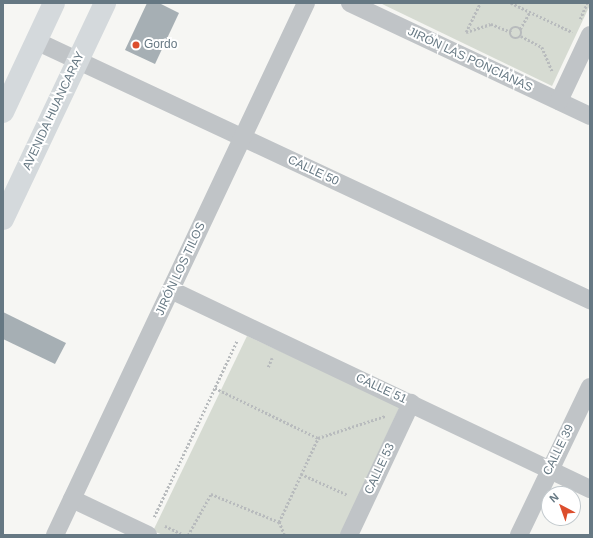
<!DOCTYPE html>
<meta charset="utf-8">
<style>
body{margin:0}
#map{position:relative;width:593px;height:538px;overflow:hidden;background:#f6f6f3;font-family:Arial,sans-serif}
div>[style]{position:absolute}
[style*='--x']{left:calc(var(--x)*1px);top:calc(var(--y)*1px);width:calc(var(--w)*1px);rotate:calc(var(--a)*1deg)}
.green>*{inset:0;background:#d6dbd2}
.building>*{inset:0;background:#a6afb4}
.path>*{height:2.5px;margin-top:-1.25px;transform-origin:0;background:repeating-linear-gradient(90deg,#b8bbbd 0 2px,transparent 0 4px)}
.path>.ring{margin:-1.25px;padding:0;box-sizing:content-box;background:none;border:2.5px solid #b8bbbd;border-radius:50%}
.minor>*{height:18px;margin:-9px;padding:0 9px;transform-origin:9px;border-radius:9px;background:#c0c4c7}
.primary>*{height:22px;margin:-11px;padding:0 11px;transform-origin:11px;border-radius:11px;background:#d4d9dc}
.dots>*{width:11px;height:11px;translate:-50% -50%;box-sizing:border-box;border:2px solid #fff;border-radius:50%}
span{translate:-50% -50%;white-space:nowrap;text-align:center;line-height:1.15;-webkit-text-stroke:4px #fff;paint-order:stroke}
.poi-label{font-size:12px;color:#667883}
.left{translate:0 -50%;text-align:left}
.street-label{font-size:12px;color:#667883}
.frame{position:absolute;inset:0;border:4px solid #667883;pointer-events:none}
.north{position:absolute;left:541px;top:486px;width:40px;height:40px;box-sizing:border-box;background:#fff;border:1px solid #c2c9cd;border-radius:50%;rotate:319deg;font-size:11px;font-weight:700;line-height:16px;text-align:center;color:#667883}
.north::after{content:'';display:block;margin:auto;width:14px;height:18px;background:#dc4e2d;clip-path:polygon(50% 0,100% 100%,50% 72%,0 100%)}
</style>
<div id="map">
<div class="green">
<div style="clip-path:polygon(380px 3px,590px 3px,590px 5px,552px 86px)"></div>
<div style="clip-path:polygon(247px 336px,400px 406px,341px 535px,163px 535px,153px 531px)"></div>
</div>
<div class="building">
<div style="clip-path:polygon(147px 3px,159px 3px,179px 13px,155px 64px,125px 50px)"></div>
<div style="clip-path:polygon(3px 312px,66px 343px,55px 364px,3px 339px)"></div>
</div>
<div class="path">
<div style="--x:511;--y:3;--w:68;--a:25.4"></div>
<div style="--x:580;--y:19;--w:17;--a:-66"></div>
<div class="ring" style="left:510.5px;top:27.5px;width:8.5px;height:8.5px"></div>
<div style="--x:520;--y:29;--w:20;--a:-60"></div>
<div style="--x:466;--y:32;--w:26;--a:-18"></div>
<div style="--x:491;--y:24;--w:22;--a:22"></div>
<div style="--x:466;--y:32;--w:32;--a:-64"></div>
<div style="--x:521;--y:36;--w:24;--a:28"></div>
<div style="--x:542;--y:47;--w:26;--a:67"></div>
<div style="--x:268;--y:367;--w:10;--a:-66"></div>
<div style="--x:215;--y:388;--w:114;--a:25.9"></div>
<div style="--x:301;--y:474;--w:51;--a:24.1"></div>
<div style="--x:154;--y:517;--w:195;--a:-64.8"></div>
<div style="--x:165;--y:526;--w:21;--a:25"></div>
<div style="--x:188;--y:535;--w:47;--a:-60.7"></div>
<div style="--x:211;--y:494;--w:74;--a:22.4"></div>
<div style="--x:284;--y:535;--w:14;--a:-111"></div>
<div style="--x:279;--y:522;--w:93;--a:-65.1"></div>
<div style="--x:318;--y:438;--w:71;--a:-18.2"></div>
</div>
<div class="minor">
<div style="--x:350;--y:3;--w:265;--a:25.2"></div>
<div style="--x:36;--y:41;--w:612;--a:25.06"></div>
<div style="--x:559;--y:101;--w:73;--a:-64.8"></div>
<div style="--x:171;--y:290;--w:464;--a:25.4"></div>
<div style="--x:72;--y:499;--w:84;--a:25.3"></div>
<div style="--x:55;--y:535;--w:588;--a:-64.74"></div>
<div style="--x:349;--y:535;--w:146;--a:-64.8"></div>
<div style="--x:519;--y:535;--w:164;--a:-64.4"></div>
</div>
<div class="primary">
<div style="--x:3;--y:112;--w:120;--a:-64.9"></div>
<div style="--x:3;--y:219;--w:239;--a:-64.7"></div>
</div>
<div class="dots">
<div style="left:136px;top:45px;background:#dc4e2d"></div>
</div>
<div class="poi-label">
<span class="left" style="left:144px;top:45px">Gordo</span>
</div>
<div class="street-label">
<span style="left:470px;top:60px;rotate:25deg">JIRÓN LAS PONCIANAS</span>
<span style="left:54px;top:111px;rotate:-65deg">AVENIDA HUANCARAY</span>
<span style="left:313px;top:171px;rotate:25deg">CALLE 50</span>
<span style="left:181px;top:269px;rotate:-65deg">JIRÓN LOS TILOS</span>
<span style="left:381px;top:389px;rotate:25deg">CALLE 51</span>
<span style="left:559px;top:450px;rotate:-64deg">CALLE 39</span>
<span style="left:380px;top:469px;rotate:-65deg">CALLE 53</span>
</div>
<div class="frame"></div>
<div class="north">N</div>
</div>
